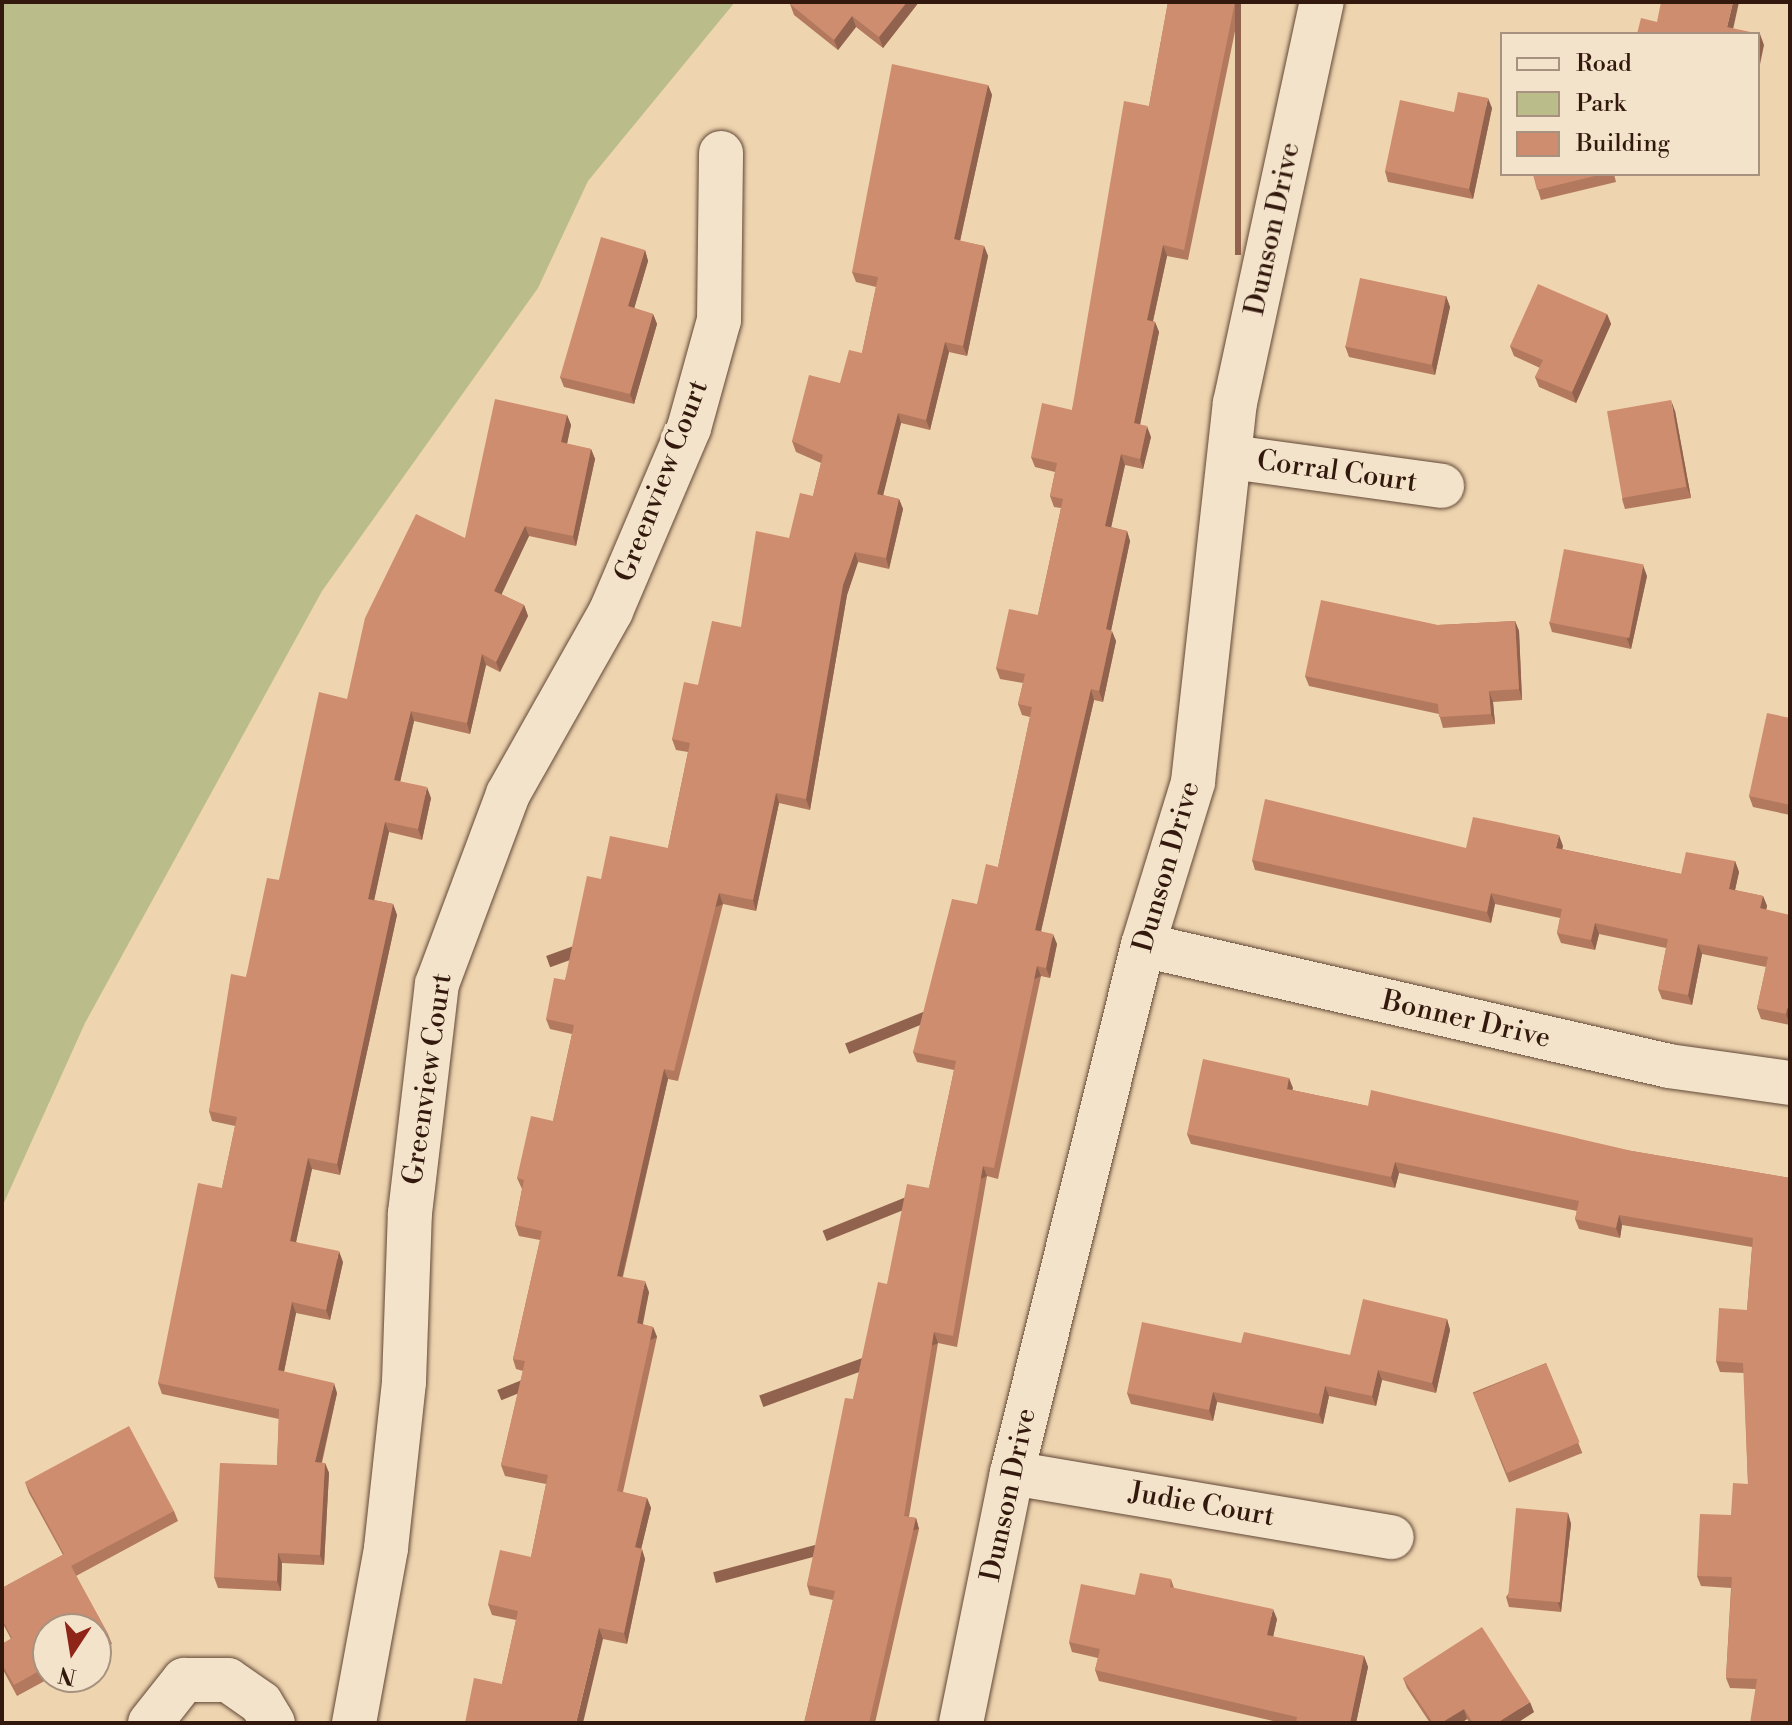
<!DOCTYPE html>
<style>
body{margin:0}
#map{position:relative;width:1792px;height:1725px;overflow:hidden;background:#eed4af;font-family:"Libre Bodoni",serif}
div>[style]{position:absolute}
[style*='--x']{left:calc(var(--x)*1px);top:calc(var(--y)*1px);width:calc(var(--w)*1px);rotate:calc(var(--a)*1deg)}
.green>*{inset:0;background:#babc8a}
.roads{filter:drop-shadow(0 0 2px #624836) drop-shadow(0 0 2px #624836)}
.minor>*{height:44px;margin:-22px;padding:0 22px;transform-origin:22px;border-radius:22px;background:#f4e3cb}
.wall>*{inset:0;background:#b2795f;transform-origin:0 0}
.shaded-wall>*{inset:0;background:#91634e;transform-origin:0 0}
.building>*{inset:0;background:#cf8d6f;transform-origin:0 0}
span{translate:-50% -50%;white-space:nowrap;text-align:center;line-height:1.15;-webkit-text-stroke:8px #f4e3cb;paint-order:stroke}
.street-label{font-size:28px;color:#33190d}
.frame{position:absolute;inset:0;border:4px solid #33190d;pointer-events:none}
.legend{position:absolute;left:1500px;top:32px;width:260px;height:144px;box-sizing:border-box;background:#f4e3cb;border:2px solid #a7927f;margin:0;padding:10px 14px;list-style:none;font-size:24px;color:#33190d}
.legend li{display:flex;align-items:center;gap:16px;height:40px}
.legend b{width:40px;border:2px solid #a7927f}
.north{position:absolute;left:32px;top:1613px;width:80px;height:80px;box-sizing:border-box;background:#f4e3cb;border:2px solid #a7927f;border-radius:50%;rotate:192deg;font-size:22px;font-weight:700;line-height:32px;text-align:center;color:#33190d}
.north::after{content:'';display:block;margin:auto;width:28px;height:36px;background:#8f2418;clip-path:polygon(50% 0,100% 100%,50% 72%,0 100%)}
</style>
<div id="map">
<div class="green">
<div style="clip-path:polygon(2px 2px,735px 2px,588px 181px,538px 288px,322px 591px,85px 1023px,2px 1207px)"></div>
</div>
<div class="roads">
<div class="minor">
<div style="--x:1231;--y:457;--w:213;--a:7.8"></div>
<div style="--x:1143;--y:945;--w:540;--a:12.95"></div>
<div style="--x:1669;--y:1066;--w:122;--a:8"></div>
<div style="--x:1012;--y:1473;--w:385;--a:9.6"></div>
<div style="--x:150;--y:1723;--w:55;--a:-51.7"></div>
<div style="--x:184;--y:1680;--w:44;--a:0"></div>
<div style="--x:228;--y:1680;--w:40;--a:34.9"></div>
<div style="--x:261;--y:1703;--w:23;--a:59"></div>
<div style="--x:354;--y:1723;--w:178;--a:-79.6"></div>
<div style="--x:386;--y:1548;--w:167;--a:-83.8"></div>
<div style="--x:404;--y:1382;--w:169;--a:-88"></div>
<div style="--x:410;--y:1213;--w:231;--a:-83.3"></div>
<div style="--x:437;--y:984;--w:203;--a:-69.5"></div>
<div style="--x:508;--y:794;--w:210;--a:-60.6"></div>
<div style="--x:611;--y:611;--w:199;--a:-66.9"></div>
<div style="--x:689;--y:428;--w:112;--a:-74.5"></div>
<div style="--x:719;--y:320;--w:167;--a:-89.3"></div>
<div style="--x:961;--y:1723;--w:255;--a:-78.5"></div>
<div style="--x:1012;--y:1473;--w:544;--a:-76.07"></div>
<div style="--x:1143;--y:945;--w:170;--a:-72.9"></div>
<div style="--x:1193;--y:782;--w:381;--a:-83.7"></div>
<div style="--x:1235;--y:403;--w:410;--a:-77.8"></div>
</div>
</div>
<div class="wall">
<div style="clip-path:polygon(792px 2px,919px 2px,883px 48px,856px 27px,838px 50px,794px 15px,790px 4px)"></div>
<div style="clip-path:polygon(1168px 2px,1241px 2px,1188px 260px,1167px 256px,1153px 321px,1155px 322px,1159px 332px,1140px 425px,1151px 437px,1143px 469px,1125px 465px,1111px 527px,1127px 531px,1130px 541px,1111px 631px,1116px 641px,1103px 702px,1094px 700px,1041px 931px,1057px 944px,1050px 978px,1041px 976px,998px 1179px,987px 1176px,957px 1347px,938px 1343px,909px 1517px,916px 1518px,919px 1529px,875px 1723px,804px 1723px,833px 1600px,810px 1595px,807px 1585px,853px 1399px,887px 1284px,929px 1188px,954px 1070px,917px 1062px,913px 1052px,977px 904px,998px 867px,1030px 717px,1022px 715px,1018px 704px,1023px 683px,1000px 679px,996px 668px,1038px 615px,1061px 508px,1054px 507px,1050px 496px,1055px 472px,1035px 467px,1031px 457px,1072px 410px,1149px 106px)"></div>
<div style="clip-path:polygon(988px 85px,992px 95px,960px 241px,984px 246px,988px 256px,967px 356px,949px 352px,930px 430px,901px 423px,883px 495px,899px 499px,903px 509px,889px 569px,858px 562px,847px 595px,810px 810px,779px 803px,756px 911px,723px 904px,678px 1081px,668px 1079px,623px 1277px,649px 1292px,642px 1324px,653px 1327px,657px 1337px,623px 1492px,647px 1498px,651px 1508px,641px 1549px,645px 1559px,627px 1644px,603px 1639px,502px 1684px,516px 1620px,492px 1615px,488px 1604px,531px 1557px,546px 1484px,505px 1476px,501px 1465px,523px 1371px,516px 1369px,513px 1359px,540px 1240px,519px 1236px,515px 1225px,522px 1189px,517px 1178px,553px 1121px,572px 1034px,550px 1029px,546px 1019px,565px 980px,601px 879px,668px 848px,688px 752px,676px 750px,672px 739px,698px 685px,741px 627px,813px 496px,821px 463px,796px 452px,792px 441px,840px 383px,862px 353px,876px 287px,856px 282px,852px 272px)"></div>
<div style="clip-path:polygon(1492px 108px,1473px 199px,1388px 182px,1385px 171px,1454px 112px)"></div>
<div style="clip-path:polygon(1533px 174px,1614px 174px,1616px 182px,1541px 200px)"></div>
<div style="clip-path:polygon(645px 250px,648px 261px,634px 308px,653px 314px,657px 324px,634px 404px,564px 387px,560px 377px)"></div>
<div style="clip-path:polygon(1446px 296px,1450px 307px,1435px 375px,1349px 357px,1345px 346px)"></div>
<div style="clip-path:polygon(1607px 314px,1611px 324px,1576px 403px,1539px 387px,1535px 377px,1540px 368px,1514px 356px,1510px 346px)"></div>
<div style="clip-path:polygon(1675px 411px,1691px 498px,1625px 509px,1622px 499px)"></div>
<div style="clip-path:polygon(567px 415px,571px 425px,567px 444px,591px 449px,595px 459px,576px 546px,529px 536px,501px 594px,524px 605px,528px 616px,500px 672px,486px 665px,470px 734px,414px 721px,400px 782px,431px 798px,422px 840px,389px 832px,374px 900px,393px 904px,397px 915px,340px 1175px,312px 1169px,296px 1242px,343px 1262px,330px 1320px,296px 1313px,284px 1372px,337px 1393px,322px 1463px,325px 1463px,329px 1473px,324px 1565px,282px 1563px,281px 1591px,218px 1588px,214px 1577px,277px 1465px,279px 1419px,162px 1394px,158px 1383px,222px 1188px,235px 1126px,212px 1121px,209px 1111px,246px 977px,279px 880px,347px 699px,465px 538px)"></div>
<div style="clip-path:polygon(1647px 576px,1631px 649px,1552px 632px,1549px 622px)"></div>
<div style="clip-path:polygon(1515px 621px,1519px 631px,1522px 700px,1493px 702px,1495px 724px,1443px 728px,1439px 714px,1309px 686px,1305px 676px,1438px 625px)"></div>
<div style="clip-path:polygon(1790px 718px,1790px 815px,1753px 807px,1749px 796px)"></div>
<div style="clip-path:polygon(1563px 846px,1562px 849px,1681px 874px,1735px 861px,1739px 872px,1735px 890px,1763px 896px,1767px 906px,1766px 910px,1790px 1025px,1761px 1019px,1757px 1008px,1766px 967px,1702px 954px,1692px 1005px,1662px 999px,1658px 989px,1666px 948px,1599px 934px,1595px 950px,1561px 943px,1557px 933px,1560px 918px,1495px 904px,1491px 923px,1255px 870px,1252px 860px,1466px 848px)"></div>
<div style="clip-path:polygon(1289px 1078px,1292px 1090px,1368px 1106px,1790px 1178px,1790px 1723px,1755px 1689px,1730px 1688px,1726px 1678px,1731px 1588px,1701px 1586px,1697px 1576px,1748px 1484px,1744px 1373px,1720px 1372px,1716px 1361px,1747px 1310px,1752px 1247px,1622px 1225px,1620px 1238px,1579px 1229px,1575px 1219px,1577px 1211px,1399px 1173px,1395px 1188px,1191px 1144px,1187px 1134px)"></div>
<div style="clip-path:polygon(1447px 1319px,1450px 1330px,1436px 1393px,1382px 1380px,1376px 1406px,1329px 1396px,1323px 1424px,1217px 1402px,1213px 1421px,1131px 1404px,1127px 1393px,1241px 1343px,1350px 1355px)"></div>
<div style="left:1546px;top:1363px;width:97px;height:79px;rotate:68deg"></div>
<div style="clip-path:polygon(25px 1482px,174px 1511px,178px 1521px,76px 1576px,108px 1634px,112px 1644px,96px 1653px,96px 1629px,48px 1629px,48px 1677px,52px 1677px,17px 1696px,2px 1668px,2px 1644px,11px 1639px,2px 1622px,2px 1588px,63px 1555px,29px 1493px)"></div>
<div style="clip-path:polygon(1568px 1513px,1571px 1524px,1561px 1612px,1509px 1607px,1506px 1597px)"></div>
<div style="clip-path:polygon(1171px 1579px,1174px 1588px,1277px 1619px,1273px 1637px,1364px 1656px,1368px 1667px,1356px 1723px,1282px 1723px,1099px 1681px,1095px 1670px,1098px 1658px,1072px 1652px,1069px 1642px,1135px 1595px)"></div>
<div style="clip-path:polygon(1403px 1678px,1534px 1712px,1517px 1723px,1470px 1723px,1467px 1719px,1461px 1723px,1430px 1723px,1407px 1688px)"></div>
</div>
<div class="shaded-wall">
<div style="clip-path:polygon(907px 2px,919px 2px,883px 48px,879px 37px)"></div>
<div style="left:1235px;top:2px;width:6px;height:253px"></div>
<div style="clip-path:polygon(1733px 2px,1739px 2px,1732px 34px,1727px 27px)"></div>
<div style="clip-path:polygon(852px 16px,856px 27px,838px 50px,834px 40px)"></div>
<div style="clip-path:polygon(1760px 34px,1764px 45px,1758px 74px,1758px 45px)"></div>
<div style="clip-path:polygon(988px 85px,992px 95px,958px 250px,954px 239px)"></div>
<div style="clip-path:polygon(1488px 98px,1492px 108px,1473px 199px,1469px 189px)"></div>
<div style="clip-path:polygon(1163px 245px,1167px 256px,1151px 330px,1147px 320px)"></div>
<div style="clip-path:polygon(984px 246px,988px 256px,967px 356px,963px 346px)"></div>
<div style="clip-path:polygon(645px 250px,648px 261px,632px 316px,628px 306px)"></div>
<div style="clip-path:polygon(1446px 296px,1450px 307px,1435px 375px,1432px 365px)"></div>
<div style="clip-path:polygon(653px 314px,657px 324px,634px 404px,630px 394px)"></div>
<div style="clip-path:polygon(1607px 314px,1611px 324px,1576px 403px,1572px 392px)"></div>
<div style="clip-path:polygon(1155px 322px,1159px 332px,1138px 434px,1134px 423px)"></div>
<div style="clip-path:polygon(945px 342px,949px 352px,930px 430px,926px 420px)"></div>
<div style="clip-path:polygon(1671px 400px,1675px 411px,1691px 498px,1687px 487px)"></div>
<div style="clip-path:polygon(898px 413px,901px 423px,881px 504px,877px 494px)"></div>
<div style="clip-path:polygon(567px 415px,571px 425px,565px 453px,561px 442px)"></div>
<div style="clip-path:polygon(1147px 426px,1151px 437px,1143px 469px,1140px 459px)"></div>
<div style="clip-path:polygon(591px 449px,595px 459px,576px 546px,573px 536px)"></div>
<div style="clip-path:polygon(1121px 454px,1125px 465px,1109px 537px,1105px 526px)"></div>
<div style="clip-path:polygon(899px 499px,903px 509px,889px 569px,886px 558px)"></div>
<div style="clip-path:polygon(525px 526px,529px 536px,498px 602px,494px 591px)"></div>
<div style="clip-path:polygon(1127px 531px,1130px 541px,1109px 640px,1106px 629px)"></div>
<div style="clip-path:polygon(855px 552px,858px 562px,847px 595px,810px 810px,806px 799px,843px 585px)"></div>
<div style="clip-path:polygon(1643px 565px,1647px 576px,1631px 649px,1627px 639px)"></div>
<div style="clip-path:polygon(524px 605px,528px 616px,500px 672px,496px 662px)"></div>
<div style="clip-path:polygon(1515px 621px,1519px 631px,1522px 700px,1519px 689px)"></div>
<div style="clip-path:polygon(1112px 631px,1116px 641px,1103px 702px,1099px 691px)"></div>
<div style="clip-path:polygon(482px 654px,486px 665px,470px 734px,467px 723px)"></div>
<div style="clip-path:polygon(1091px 689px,1094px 700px,1039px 940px,1035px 930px)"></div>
<div style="clip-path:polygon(1489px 691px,1493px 702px,1495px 724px,1491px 714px)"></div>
<div style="clip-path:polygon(411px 711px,414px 721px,398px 791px,394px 780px)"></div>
<div style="clip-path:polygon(427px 787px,431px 798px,422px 840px,418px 829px)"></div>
<div style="clip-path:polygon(776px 793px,779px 803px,756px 911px,753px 900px)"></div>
<div style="clip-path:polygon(385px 822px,389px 832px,372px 910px,368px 899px)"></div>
<div style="clip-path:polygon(1559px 835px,1563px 846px,1560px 858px,1556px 848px)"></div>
<div style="clip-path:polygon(1735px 861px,1739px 872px,1733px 899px,1729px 889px)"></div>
<div style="left:719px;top:893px;width:12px;height:184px;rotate:70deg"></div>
<div style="clip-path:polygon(1491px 893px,1495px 904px,1491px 923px,1487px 912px)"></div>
<div style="clip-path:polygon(1763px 896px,1767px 906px,1764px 919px,1760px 908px)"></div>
<div style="clip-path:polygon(393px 904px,397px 915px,340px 1175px,337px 1164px)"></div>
<div style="clip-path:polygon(1595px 923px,1599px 934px,1595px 950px,1591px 940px)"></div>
<div style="clip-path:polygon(1053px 934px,1057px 944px,1050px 978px,1046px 968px)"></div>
<div style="clip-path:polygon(1698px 944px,1702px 954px,1692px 1005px,1688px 995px)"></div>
<div style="left:1037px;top:966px;width:11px;height:207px;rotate:68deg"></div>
<div style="clip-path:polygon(1790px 996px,1790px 1025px,1786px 1014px)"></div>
<div style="clip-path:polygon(664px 1069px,668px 1079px,620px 1286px,617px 1276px)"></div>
<div style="clip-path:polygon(1289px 1078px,1293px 1088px,1290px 1099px,1287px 1089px)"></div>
<div style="clip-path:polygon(308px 1158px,312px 1169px,294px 1251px,290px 1241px)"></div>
<div style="clip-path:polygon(1395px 1162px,1399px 1173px,1395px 1188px,1391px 1177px)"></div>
<div style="left:983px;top:1166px;width:11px;height:173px;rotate:68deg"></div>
<div style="clip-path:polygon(1619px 1215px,1622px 1225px,1620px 1238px,1616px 1228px)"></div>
<div style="clip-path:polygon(339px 1251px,343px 1262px,330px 1320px,326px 1310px)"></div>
<div style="clip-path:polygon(645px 1281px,649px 1292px,641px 1334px,637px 1323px)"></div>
<div style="clip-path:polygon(292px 1302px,296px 1313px,282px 1381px,278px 1370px)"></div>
<div style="clip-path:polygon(1447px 1319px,1450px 1330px,1436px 1393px,1432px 1383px)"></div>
<div style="left:653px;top:1327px;width:11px;height:168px;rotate:68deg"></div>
<div style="left:934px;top:1332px;width:12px;height:186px;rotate:70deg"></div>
<div style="clip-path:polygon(1378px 1370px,1382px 1380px,1376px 1406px,1372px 1396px)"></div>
<div style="clip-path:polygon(334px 1383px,337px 1393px,319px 1473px,315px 1462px)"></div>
<div style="clip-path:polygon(1325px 1386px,1329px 1396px,1323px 1424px,1319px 1414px)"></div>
<div style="clip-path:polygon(1213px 1392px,1217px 1402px,1213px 1421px,1209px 1410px)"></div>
<div style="clip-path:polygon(325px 1463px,329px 1473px,324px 1565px,320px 1555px)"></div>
<div style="clip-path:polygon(647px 1498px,651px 1508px,639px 1558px,635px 1547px)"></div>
<div style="clip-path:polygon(1568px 1513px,1571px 1524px,1561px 1612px,1558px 1602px)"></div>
<div style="left:916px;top:1518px;width:11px;height:210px;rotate:75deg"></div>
<div style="clip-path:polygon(642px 1549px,645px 1559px,627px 1644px,624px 1633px)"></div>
<div style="clip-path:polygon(278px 1553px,282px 1563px,281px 1591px,277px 1581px)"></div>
<div style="clip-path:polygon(1273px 1609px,1277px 1619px,1271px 1646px,1267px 1635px)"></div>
<div style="clip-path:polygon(599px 1628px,603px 1639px,583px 1723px,576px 1723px)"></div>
<div style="clip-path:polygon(1364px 1656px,1368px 1667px,1356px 1723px,1350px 1723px)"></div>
<div style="clip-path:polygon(1530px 1702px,1534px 1712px,1517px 1723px,1497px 1723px)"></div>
<div style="clip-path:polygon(1464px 1709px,1467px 1719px,1461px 1723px,1441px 1723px)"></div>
</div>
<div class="building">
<div style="clip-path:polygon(792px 2px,907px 2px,879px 37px,852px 16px,834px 40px,790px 4px)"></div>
<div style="clip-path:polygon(1168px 2px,1235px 2px,1184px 250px,1163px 245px,1147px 320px,1155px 322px,1134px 423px,1147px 426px,1140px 459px,1121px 454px,1105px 526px,1127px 531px,1106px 629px,1112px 631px,1099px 691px,1091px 689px,1035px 930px,1053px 934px,1046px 968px,1037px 966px,994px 1168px,983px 1166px,953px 1336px,934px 1332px,904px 1516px,916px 1518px,869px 1723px,804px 1723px,835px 1591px,807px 1585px,845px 1398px,853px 1399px,878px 1282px,887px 1284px,907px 1184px,929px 1188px,956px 1061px,913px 1052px,952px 899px,977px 904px,986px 864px,998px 867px,1032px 707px,1018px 704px,1025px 674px,996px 668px,1009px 609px,1038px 615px,1063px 499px,1050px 496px,1057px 463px,1031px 457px,1042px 403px,1072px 410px,1124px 101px,1149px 106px)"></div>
<div style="clip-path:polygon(1661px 2px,1733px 2px,1727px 27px,1760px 34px,1758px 45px,1758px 34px,1637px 34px,1641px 18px,1657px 22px)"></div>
<div style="clip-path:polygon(892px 64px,988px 85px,954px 239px,984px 246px,963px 346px,945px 342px,926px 420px,898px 413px,877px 494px,899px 499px,886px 558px,855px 552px,843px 585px,806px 799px,776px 793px,753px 900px,719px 893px,674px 1071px,664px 1069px,617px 1276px,645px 1281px,637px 1323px,653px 1327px,617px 1491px,647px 1498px,635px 1547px,642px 1549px,624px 1633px,599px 1628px,576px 1723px,465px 1723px,474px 1678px,502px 1684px,518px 1611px,488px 1604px,500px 1550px,531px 1557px,548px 1475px,501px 1465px,525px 1361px,513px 1359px,542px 1231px,515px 1225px,524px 1180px,517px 1178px,531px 1116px,553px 1121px,574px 1025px,546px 1019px,554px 978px,565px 980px,587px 876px,601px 879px,610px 836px,668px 848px,690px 743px,672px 739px,684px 682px,698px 685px,712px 621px,741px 627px,756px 531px,789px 538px,800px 493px,813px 496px,823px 455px,792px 441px,809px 375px,840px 383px,849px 350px,862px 353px,878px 277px,852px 272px)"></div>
<div style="clip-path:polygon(1458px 92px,1488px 98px,1469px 189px,1385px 171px,1400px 100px,1454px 112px)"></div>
<div style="clip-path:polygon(1533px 174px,1603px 174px,1537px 190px)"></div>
<div style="clip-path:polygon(601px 237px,645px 250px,628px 306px,653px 314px,630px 394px,560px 377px)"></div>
<div style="left:1360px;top:278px;width:88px;height:70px;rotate:12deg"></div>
<div style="clip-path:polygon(1538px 284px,1607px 314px,1572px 392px,1535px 377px,1543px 360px,1510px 346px)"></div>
<div style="clip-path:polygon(495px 399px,567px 415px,561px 442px,591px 449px,573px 536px,525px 526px,494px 591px,524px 605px,496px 662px,482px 654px,467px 723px,411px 711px,394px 780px,427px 787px,418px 829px,385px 822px,368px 899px,393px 904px,337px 1164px,308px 1158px,290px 1241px,339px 1251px,326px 1310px,292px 1302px,278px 1370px,334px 1383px,315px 1462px,325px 1463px,320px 1555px,278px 1553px,277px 1581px,214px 1577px,220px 1463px,277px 1465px,279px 1409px,158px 1383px,198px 1183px,222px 1188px,237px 1117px,209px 1111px,231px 974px,246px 977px,267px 878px,279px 880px,319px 692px,347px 699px,365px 618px,416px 514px,465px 538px)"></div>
<div style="left:1671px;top:400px;width:88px;height:65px;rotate:80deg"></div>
<div style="left:1564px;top:549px;width:81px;height:75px;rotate:11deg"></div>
<div style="clip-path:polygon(1321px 600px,1438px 625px,1515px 621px,1519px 689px,1489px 691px,1491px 714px,1439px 717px,1438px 704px,1305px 676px)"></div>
<div style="clip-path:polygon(1767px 713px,1790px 718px,1790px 805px,1749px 796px)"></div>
<div style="clip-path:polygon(1265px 799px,1466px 848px,1473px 817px,1559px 835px,1556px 848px,1681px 874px,1686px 852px,1735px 861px,1729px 889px,1763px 896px,1760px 908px,1790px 915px,1790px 996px,1786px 1014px,1757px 1008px,1768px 957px,1698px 944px,1688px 995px,1658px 989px,1668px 939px,1595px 923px,1591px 940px,1557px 933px,1562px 909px,1491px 893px,1487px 912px,1252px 860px)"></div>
<div style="clip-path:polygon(1203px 1059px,1289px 1078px,1287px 1089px,1368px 1106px,1371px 1090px,1632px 1151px,1790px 1178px,1790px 1723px,1750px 1723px,1757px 1679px,1726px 1678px,1732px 1577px,1697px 1576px,1700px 1514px,1731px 1515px,1733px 1483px,1748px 1484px,1743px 1363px,1716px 1361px,1719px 1308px,1747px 1310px,1753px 1238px,1619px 1215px,1616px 1228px,1575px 1219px,1579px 1201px,1395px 1162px,1391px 1177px,1187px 1134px)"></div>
<div style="clip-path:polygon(1363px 1299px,1447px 1319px,1432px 1383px,1378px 1370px,1372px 1396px,1325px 1386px,1319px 1414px,1213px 1392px,1209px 1410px,1127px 1393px,1142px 1322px,1241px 1343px,1244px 1332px,1350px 1355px)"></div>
<div style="left:1546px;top:1363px;width:86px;height:79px;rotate:67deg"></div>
<div style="clip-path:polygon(129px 1426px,174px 1511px,71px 1566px,108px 1634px,96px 1640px,96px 1629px,48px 1629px,48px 1666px,14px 1685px,2px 1664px,2px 1644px,12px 1638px,2px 1619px,2px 1588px,64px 1554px,25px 1482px)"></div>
<div style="left:1516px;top:1508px;width:52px;height:90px;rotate:5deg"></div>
<div style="clip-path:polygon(1140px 1573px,1171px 1579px,1170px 1587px,1273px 1609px,1267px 1635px,1364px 1656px,1350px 1723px,1296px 1723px,1297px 1717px,1095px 1670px,1100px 1649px,1069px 1642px,1081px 1584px,1135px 1595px)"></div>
<div style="clip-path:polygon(1482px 1627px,1530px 1702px,1497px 1723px,1473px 1723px,1464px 1709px,1441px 1723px,1433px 1723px,1403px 1678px)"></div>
</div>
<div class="street-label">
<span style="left:1273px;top:229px;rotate:-78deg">Dunson Drive</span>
<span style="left:1337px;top:472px;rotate:8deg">Corral Court</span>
<span style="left:662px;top:481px;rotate:-69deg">Greenview Court</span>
<span style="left:1167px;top:867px;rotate:-74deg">Dunson Drive</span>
<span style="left:1466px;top:1020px;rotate:13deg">Bonner Drive</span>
<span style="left:428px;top:1079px;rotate:-82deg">Greenview Court</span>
<span style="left:1009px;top:1495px;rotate:-78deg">Dunson Drive</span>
<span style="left:1202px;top:1505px;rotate:10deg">Judie Court</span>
</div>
<div class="frame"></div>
<ul class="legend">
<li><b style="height:10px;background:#f4e3cb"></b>Road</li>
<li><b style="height:22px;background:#babc8a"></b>Park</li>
<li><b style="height:22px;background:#cf8d6f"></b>Building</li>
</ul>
<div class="north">N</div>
</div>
